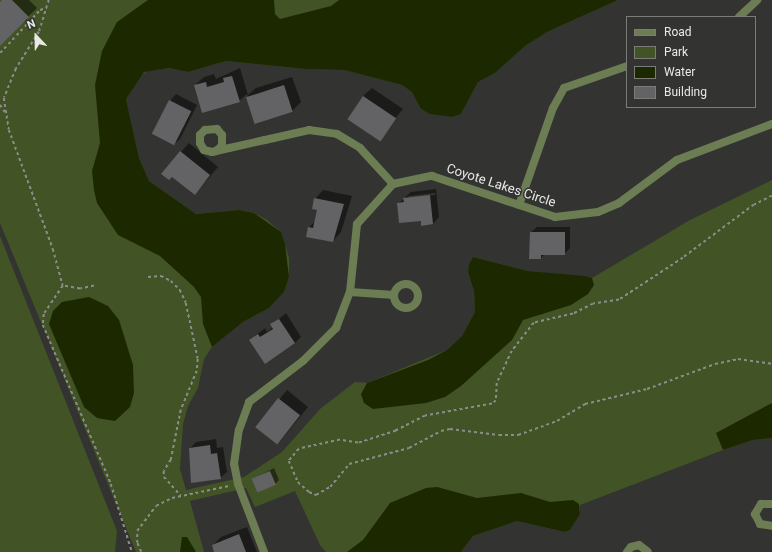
<!DOCTYPE html>
<style>
body{margin:0}
#map{position:relative;width:772px;height:552px;overflow:hidden;background:#333431;font-family:Roboto,sans-serif}
div>[style]{position:absolute}
[style*='--x']{left:calc(var(--x)*1px);top:calc(var(--y)*1px);width:calc(var(--w)*1px);rotate:calc(var(--a)*1deg)}
.green>*{inset:0;background:#425325}
.water>*{inset:0;background:#1c2900}
.shadow>*{inset:0;background:#0007;transform-origin:0 0}
.building>*{inset:0;background:#636265;transform-origin:0 0}
.path>*{height:1.5px;margin-top:-0.75px;transform-origin:0;background:repeating-linear-gradient(90deg,#8c8d8b 0 3px,transparent 0 6px)}
.street>*{height:8px;margin:-4px;padding:0 4px;transform-origin:4px;border-radius:4px;background:#6c7d53}
.street>.ring{margin:-4px;padding:0;box-sizing:content-box;background:none;border:8px solid #6c7d53;border-radius:50%}
span{translate:-50% -50%;white-space:nowrap;text-align:center;line-height:1.15;-webkit-text-stroke:3px #333431;paint-order:stroke}
.street-label{font-size:13px;color:#e8e8e7}
.legend{position:absolute;left:626px;top:16px;width:130px;height:92px;box-sizing:border-box;background:#333431;border:1px solid #7b7c7a;margin:0;padding:5px 7px;list-style:none;font-size:12px;color:#e8e8e7}
.legend li{display:flex;align-items:center;gap:8px;height:20px}
.legend b{width:20px;border:1px solid #7b7c7a}
.north{position:absolute;left:16px;top:16px;width:40px;height:40px;-webkit-text-stroke:3px #333431;paint-order:stroke;rotate:338deg;font-size:11px;font-weight:700;line-height:16px;text-align:center;color:#e8e8e7}
.north::after{content:'';display:block;margin:auto;width:14px;height:18px;background:#e8e8e7;clip-path:polygon(50% 0,100% 100%,50% 72%,0 100%)}
</style>
<div id="map">
<div class="green">
<div style="clip-path:polygon(0 0,618px 0,547px 32px,525px 46px,495px 73px,478px 82px,461px 114px,452px 117px,429px 114px,420px 108px,412px 92px,402px 85px,344px 70px,305px 69px,226px 61px,188px 72px,169px 68px,147px 71px,140px 76px,126px 99px,139px 158px,149px 181px,196px 214px,239px 210px,254px 213px,267px 220px,281px 232px,289px 258px,289px 277px,284px 292px,269px 308px,243px 322px,212px 347px,204px 359px,198px 388px,188px 406px,183px 424px,180px 469px,186px 490px,244px 477px,282px 452px,320px 409px,355px 382px,367px 383px,447px 350px,462px 336px,475px 312px,474px 291px,468px 272px,469px 264px,473px 257px,528px 271px,592px 278px,690px 220px,772px 180px,772px 438px,753px 440px,723px 450px,580px 505px,580px 514px,570px 530px,565px 532px,517px 521px,473px 536px,461px 552px,326px 552px,320px 545px,295px 491px,255px 507px,246px 488px,190px 501px,204px 552px,136px 552px,0 223px)"></div>
<div style="clip-path:polygon(0 236px,117px 531px,115px 552px,0 552px)"></div>
</div>
<div class="water">
<div style="clip-path:polygon(148px 0,274px 0,275px 14px,280px 19px,331px 6px,339px 0,618px 0,547px 32px,525px 46px,495px 73px,478px 82px,461px 114px,452px 117px,429px 114px,420px 108px,412px 92px,402px 85px,344px 70px,305px 69px,226px 61px,188px 72px,169px 68px,144px 72px,126px 99px,139px 158px,149px 181px,196px 214px,239px 210px,254px 213px,281px 232px,285px 244px,289px 277px,284px 292px,269px 308px,243px 322px,212px 347px,203px 324px,201px 297px,194px 287px,160px 256px,118px 235px,97px 203px,94px 190px,92px 171px,100px 143px,95px 85px,102px 51px,117px 22px)"></div>
<div style="clip-path:polygon(473px 257px,528px 271px,585px 276px,592px 278px,594px 285px,588px 294px,571px 305px,523px 320px,512px 340px,461px 386px,445px 397px,426px 403px,373px 409px,364px 403px,361px 394px,367px 383px,428px 360px,447px 350px,462px 336px,475px 312px,474px 291px,468px 272px,469px 264px)"></div>
<div style="clip-path:polygon(89px 297px,108px 306px,119px 320px,133px 365px,134px 393px,130px 407px,115px 421px,97px 418px,84px 407px,49px 324px,53px 311px,62px 302px)"></div>
<div style="clip-path:polygon(772px 403px,772px 438px,753px 440px,723px 450px,716px 433px)"></div>
<div style="clip-path:polygon(437px 487px,477px 498px,521px 493px,550px 502px,573px 500px,579px 504px,580px 514px,570px 530px,565px 532px,517px 521px,473px 536px,461px 552px,347px 552px,363px 540px,390px 503px,426px 488px)"></div>
<div style="clip-path:polygon(182px 537px,187px 537px,196px 552px,180px 552px)"></div>
</div>
<div class="shadow">
<div style="clip-path:polygon(4px 0,29px 0,37px 8px,1px 43px,0 4px)"></div>
<div style="clip-path:polygon(240px 68px,248px 95px,256px 88px,292px 77px,301px 102px,292px 111px,256px 122px,247px 94px,239px 101px,195px 85px,204px 77px,214px 74px,216px 79px)"></div>
<div style="clip-path:polygon(372px 88px,403px 109px,377px 140px,363px 96px)"></div>
<div style="clip-path:polygon(176px 94px,197px 105px,180px 139px,173px 145px,170px 101px)"></div>
<div style="clip-path:polygon(189px 143px,218px 167px,195px 194px,181px 152px)"></div>
<div style="clip-path:polygon(evenodd,436px 189px,439px 217px,433px 224px,422px 220px,398px 204px,411px 192px,436px 189px,435px 193px,435px 195px,407px 198px,409px 196px,435px 193px)"></div>
<div style="clip-path:polygon(323px 190px,352px 196px,341px 232px,333px 241px,309px 227px,316px 221px,318px 209px,315px 199px)"></div>
<div style="clip-path:polygon(537px 227px,570px 227px,570px 248px,564px 254px,545px 254px,541px 258px,530px 233px)"></div>
<div style="clip-path:polygon(286px 313px,301px 337px,295px 343px,250px 340px,265px 328px,267px 332px,273px 327px,272px 325px)"></div>
<div style="left:287px;top:390px;width:27px;height:47px;rotate:39deg"></div>
<div style="clip-path:polygon(216px 439px,217px 448px,223px 447px,227px 472px,220px 478px,190px 448px,196px 442px)"></div>
<div style="clip-path:polygon(274px 468px,279px 480px,275px 484px,253px 479px)"></div>
<div style="clip-path:polygon(247px 527px,257px 552px,216px 552px,213px 545px,221px 537px)"></div>
</div>
<div class="building">
<div style="clip-path:polygon(2px 0,12px 0,29px 17px,0 46px,0 2px)"></div>
<div style="clip-path:polygon(232px 76px,240px 102px,202px 113px,194px 85px,206px 82px,207px 87px,224px 82px,223px 78px)"></div>
<div style="left:284px;top:85px;width:28px;height:40px;rotate:72deg"></div>
<div style="left:363px;top:96px;width:40px;height:28px;rotate:34deg"></div>
<div style="left:169px;top:100px;width:25px;height:38px;rotate:27deg"></div>
<div style="clip-path:polygon(180px 151px,210px 175px,195px 195px,172px 177px,169px 180px,161px 174px)"></div>
<div style="clip-path:polygon(430px 195px,433px 224px,421px 226px,421px 221px,399px 223px,397px 203px,404px 202px,403px 198px)"></div>
<div style="clip-path:polygon(314px 198px,344px 204px,333px 242px,306px 237px,308px 227px,313px 228px,317px 210px,312px 209px)"></div>
<div style="clip-path:polygon(530px 232px,565px 232px,565px 255px,541px 255px,541px 259px,529px 259px)"></div>
<div style="clip-path:polygon(279px 319px,295px 343px,265px 364px,249px 340px,258px 334px,260px 337px,273px 329px,270px 324px)"></div>
<div style="left:278px;top:398px;width:28px;height:37px;rotate:38deg"></div>
<div style="clip-path:polygon(210px 445px,211px 454px,217px 453px,221px 479px,191px 483px,189px 448px)"></div>
<div style="left:270px;top:471px;width:15px;height:20px;rotate:67deg"></div>
<div style="clip-path:polygon(239px 534px,246px 552px,214px 552px,212px 545px)"></div>
</div>
<div class="path">
<div style="--x:49;--y:0;--w:34;--a:107"></div>
<div style="--x:39;--y:32;--w:44;--a:121.9"></div>
<div style="--x:16;--y:69;--w:31;--a:112"></div>
<div style="--x:4;--y:98;--w:32;--a:81"></div>
<div style="--x:9;--y:130;--w:127;--a:69.7"></div>
<div style="--x:53;--y:249;--w:38;--a:75"></div>
<div style="--x:0;--y:53;--w:59;--a:-47.1"></div>
<div style="--x:40;--y:10;--w:7;--a:-16"></div>
<div style="--x:0;--y:105;--w:9;--a:54"></div>
<div style="--x:772;--y:196;--w:20;--a:153"></div>
<div style="--x:754;--y:205;--w:89;--a:143.3"></div>
<div style="--x:683;--y:258;--w:77;--a:146.7"></div>
<div style="--x:619;--y:300;--w:26;--a:171"></div>
<div style="--x:593;--y:304;--w:22;--a:153"></div>
<div style="--x:573;--y:314;--w:40;--a:167"></div>
<div style="--x:534;--y:323;--w:36;--a:128"></div>
<div style="--x:512;--y:351;--w:35;--a:115"></div>
<div style="--x:497;--y:383;--w:18;--a:93"></div>
<div style="--x:496;--y:401;--w:5;--a:143"></div>
<div style="--x:492;--y:404;--w:68;--a:169.8"></div>
<div style="--x:425;--y:416;--w:33;--a:153"></div>
<div style="--x:396;--y:431;--w:40;--a:162"></div>
<div style="--x:358;--y:443;--w:18;--a:-171"></div>
<div style="--x:340;--y:440;--w:42;--a:167.6"></div>
<div style="--x:299;--y:449;--w:16;--a:130"></div>
<div style="--x:289;--y:461;--w:23;--a:67"></div>
<div style="--x:298;--y:482;--w:15;--a:42"></div>
<div style="--x:309;--y:492;--w:8;--a:23"></div>
<div style="--x:316;--y:495;--w:16;--a:-30"></div>
<div style="--x:330;--y:487;--w:30;--a:-50"></div>
<div style="--x:349;--y:464;--w:62;--a:-14.9"></div>
<div style="--x:409;--y:448;--w:36;--a:-28"></div>
<div style="--x:441;--y:431;--w:9;--a:-13"></div>
<div style="--x:450;--y:429;--w:49;--a:7"></div>
<div style="--x:499;--y:435;--w:19;--a:0"></div>
<div style="--x:518;--y:435;--w:41;--a:-19.7"></div>
<div style="--x:557;--y:421;--w:33;--a:-31"></div>
<div style="--x:585;--y:404;--w:64;--a:-13.6"></div>
<div style="--x:647;--y:389;--w:72;--a:-20.2"></div>
<div style="--x:715;--y:364;--w:24;--a:-12"></div>
<div style="--x:738;--y:359;--w:34;--a:8"></div>
<div style="--x:148;--y:277;--w:13;--a:-4"></div>
<div style="--x:161;--y:276;--w:11;--a:27"></div>
<div style="--x:171;--y:281;--w:13;--a:45"></div>
<div style="--x:180;--y:290;--w:14;--a:65"></div>
<div style="--x:186;--y:303;--w:57;--a:77.9"></div>
<div style="--x:198;--y:359;--w:12;--a:95"></div>
<div style="--x:197;--y:371;--w:42;--a:112.3"></div>
<div style="--x:181;--y:410;--w:51;--a:101.3"></div>
<div style="--x:171;--y:460;--w:13;--a:122"></div>
<div style="--x:164;--y:471;--w:6;--a:90"></div>
<div style="--x:164;--y:477;--w:25;--a:48"></div>
<div style="--x:94;--y:286;--w:14;--a:168"></div>
<div style="--x:80;--y:289;--w:17;--a:-170"></div>
<div style="--x:63;--y:286;--w:34;--a:124"></div>
<div style="--x:44;--y:314;--w:11;--a:95"></div>
<div style="--x:43;--y:325;--w:173;--a:66.8"></div>
<div style="--x:111;--y:484;--w:71;--a:72.8"></div>
<div style="--x:141;--y:552;--w:10;--a:-114"></div>
<div style="--x:137;--y:543;--w:12;--a:-90"></div>
<div style="--x:137;--y:531;--w:31;--a:-53"></div>
<div style="--x:156;--y:506;--w:18;--a:-27"></div>
<div style="--x:172;--y:498;--w:58;--a:-11.9"></div>
</div>
<div class="street">
<div style="--x:739;--y:17;--w:25;--a:-43"></div>
<div style="--x:216;--y:151;--w:8;--a:-40"></div>
<div style="--x:222;--y:146;--w:11;--a:-90"></div>
<div style="--x:222;--y:135;--w:8;--a:-130"></div>
<div style="--x:217;--y:129;--w:12;--a:175"></div>
<div style="--x:205;--y:130;--w:7;--a:135"></div>
<div style="--x:200;--y:135;--w:8;--a:90"></div>
<div style="--x:200;--y:143;--w:8;--a:60"></div>
<div style="--x:204;--y:150;--w:8;--a:14"></div>
<div style="--x:212;--y:152;--w:4;--a:-14"></div>
<div style="--x:216;--y:151;--w:50;--a:-12.7"></div>
<div style="--x:265;--y:140;--w:45;--a:-12.8"></div>
<div style="--x:309;--y:130;--w:28;--a:8"></div>
<div style="--x:337;--y:134;--w:27;--a:31"></div>
<div style="--x:360;--y:148;--w:49;--a:47.5"></div>
<div style="--x:519;--y:205;--w:103;--a:-70.7"></div>
<div style="--x:553;--y:108;--w:23;--a:-61"></div>
<div style="--x:564;--y:88;--w:67;--a:-19.2"></div>
<div class="ring" style="left:394px;top:284px;width:16px;height:16px"></div>
<div style="--x:350;--y:292;--w:44;--a:3.9"></div>
<div style="--x:772;--y:504;--w:11;--a:180"></div>
<div style="--x:761;--y:504;--w:12;--a:121"></div>
<div style="--x:755;--y:514;--w:11;--a:63"></div>
<div style="--x:760;--y:524;--w:12;--a:9"></div>
<div style="--x:264;--y:552;--w:73;--a:-110.9"></div>
<div style="--x:238;--y:484;--w:20;--a:-101"></div>
<div style="--x:234;--y:464;--w:34;--a:-82"></div>
<div style="--x:239;--y:430;--w:30;--a:-70"></div>
<div style="--x:249;--y:402;--w:68;--a:-37.2"></div>
<div style="--x:303;--y:361;--w:47;--a:-45"></div>
<div style="--x:336;--y:328;--w:39;--a:-69"></div>
<div style="--x:350;--y:292;--w:68;--a:-84.1"></div>
<div style="--x:357;--y:224;--w:54;--a:-48"></div>
<div style="--x:393;--y:184;--w:40;--a:-12"></div>
<div style="--x:432;--y:176;--w:130;--a:18.4"></div>
<div style="--x:555;--y:217;--w:43;--a:-6.6"></div>
<div style="--x:598;--y:212;--w:23;--a:-23"></div>
<div style="--x:619;--y:203;--w:72;--a:-36.6"></div>
<div style="--x:677;--y:160;--w:102;--a:-20.8"></div>
<div style="--x:627;--y:552;--w:6;--a:-51"></div>
<div style="--x:631;--y:547;--w:8;--a:-14"></div>
<div style="--x:639;--y:545;--w:11;--a:38"></div>
</div>
<div class="street-label">
<span style="left:501px;top:186px;rotate:18deg">Coyote Lakes Circle</span>
</div>
<ul class="legend">
<li><b style="height:5px;background:#6c7d53"></b>Road</li>
<li><b style="height:11px;background:#425325"></b>Park</li>
<li><b style="height:11px;background:#1c2900"></b>Water</li>
<li><b style="height:11px;background:#636265"></b>Building</li>
</ul>
<div class="north">N</div>
</div>
